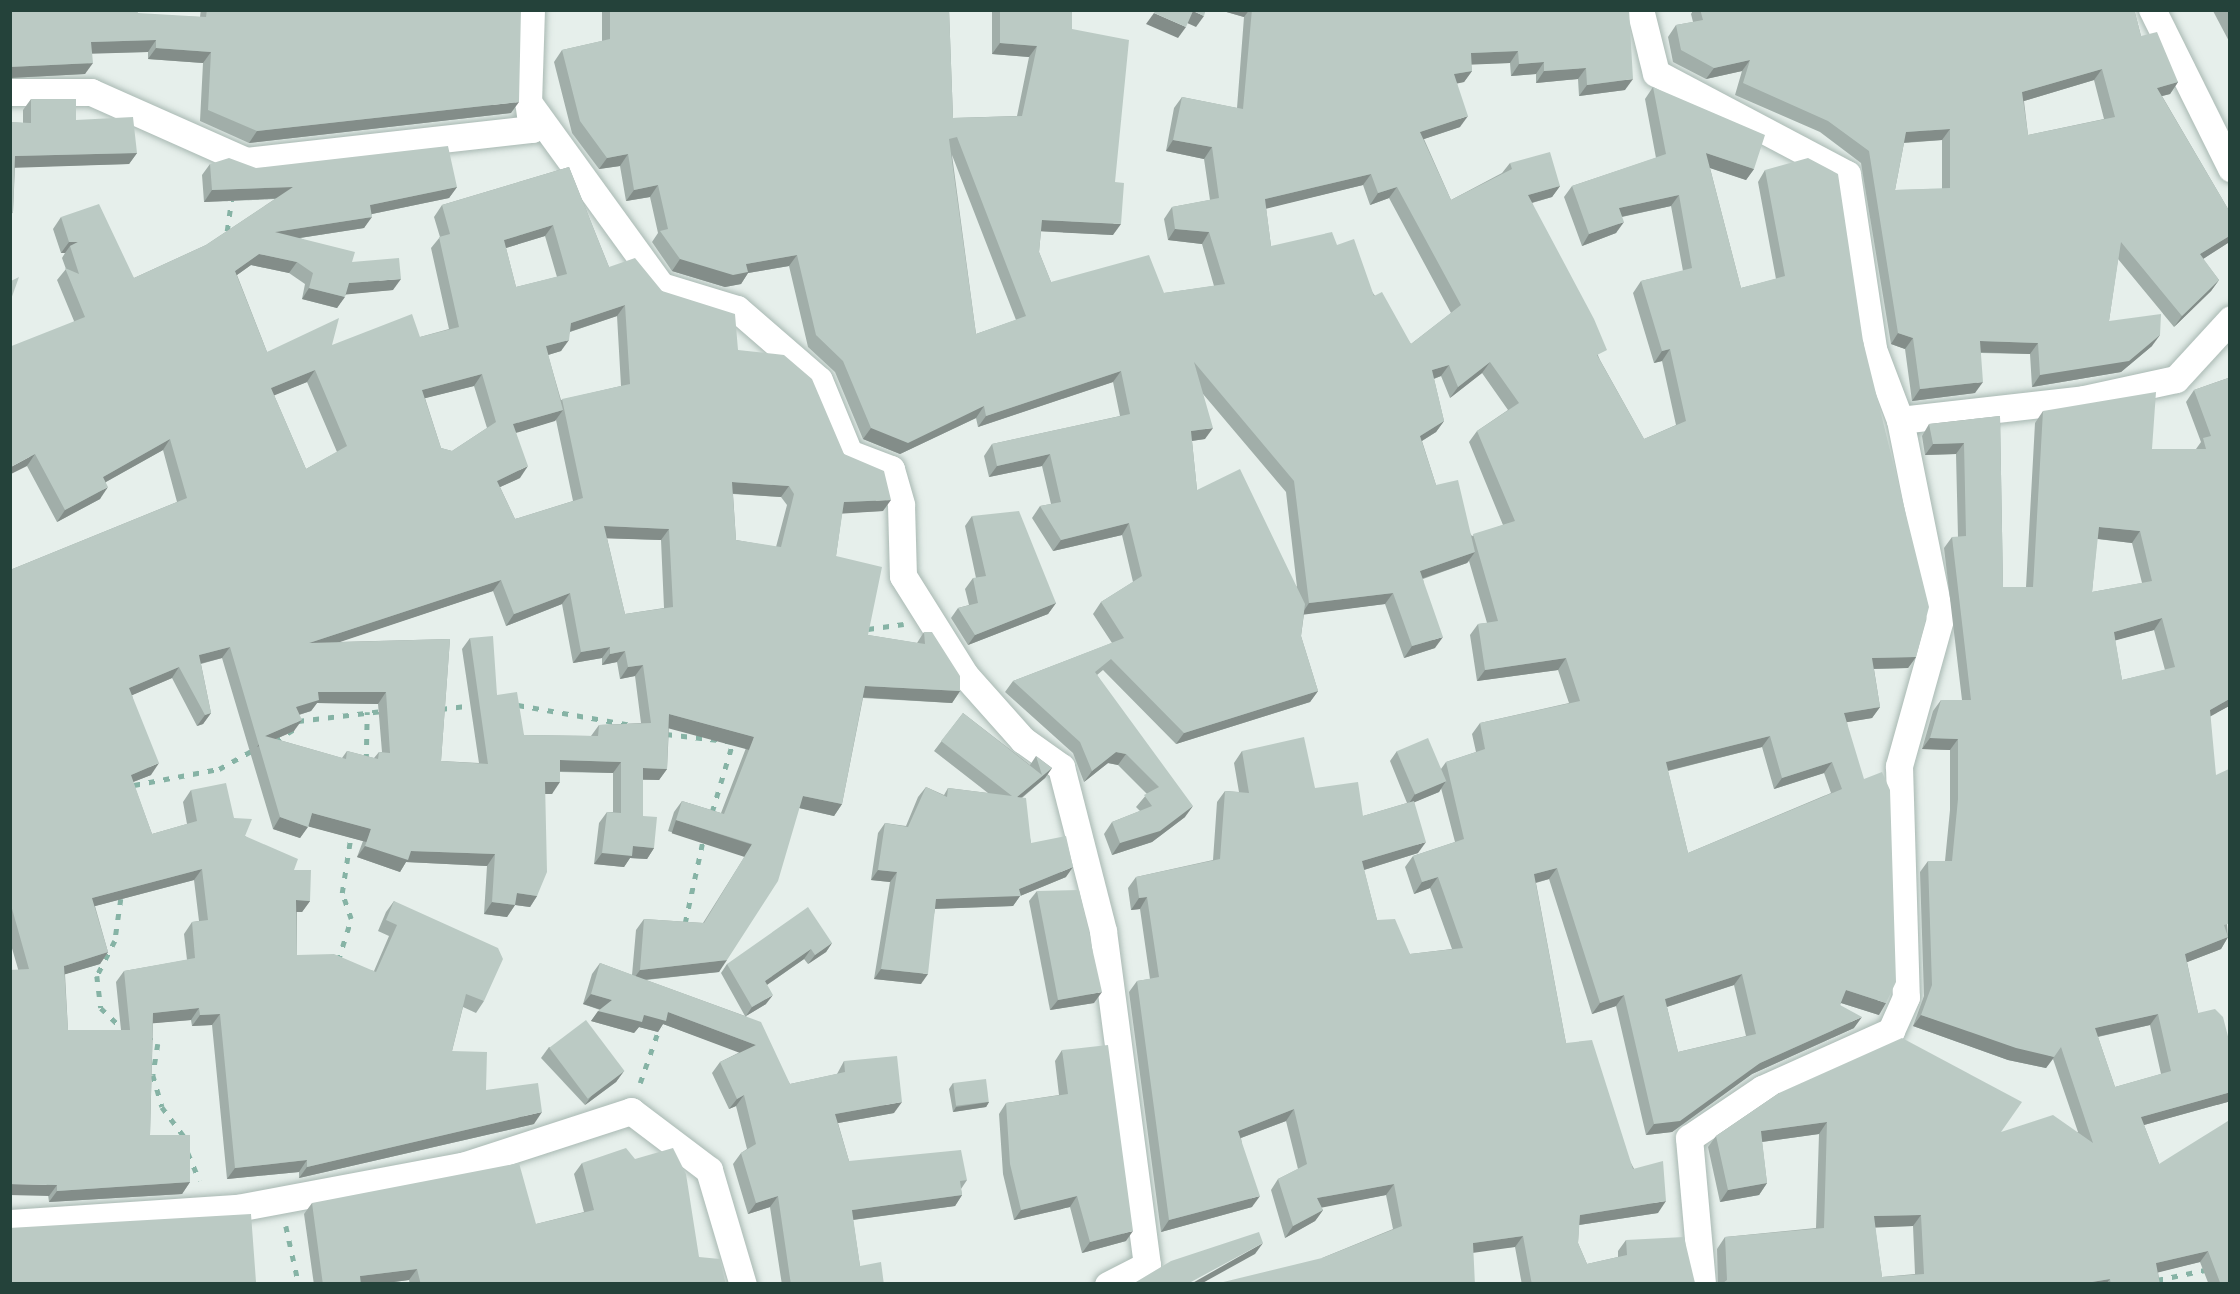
<!DOCTYPE html>
<style>
body{margin:0}
#map{position:relative;width:2240px;height:1294px;overflow:hidden;background:#e6efeb;font-family:Arial,sans-serif}
div>[style]{position:absolute}
[style*='--x']{left:calc(var(--x)*1px);top:calc(var(--y)*1px);width:calc(var(--w)*1px);rotate:calc(var(--a)*1deg)}
.path>*{height:4.5px;margin-top:-2.25px;transform-origin:0;background:repeating-linear-gradient(90deg,#86b3a5 0 6px,transparent 0 15px)}
.roads{filter:drop-shadow(0 0 3px #a8b8b2) drop-shadow(0 0 3px #a8b8b2)}
.minor>*{height:27px;margin:-13.5px;padding:0 13.5px;transform-origin:13.5px;border-radius:13.5px;background:#fff}
.wall>*{inset:0;background:#a1aea9}
.shaded-wall>*{inset:0;background:#838d89;transform-origin:0 0}
.building>*{inset:0;background:#bbcac4;transform-origin:0 0}
span{translate:-50% -50%;white-space:nowrap;text-align:center;line-height:1.15;-webkit-text-stroke:10px #f7fbf9;paint-order:stroke}
.frame{position:absolute;inset:0;border:12px solid #24423a;pointer-events:none}
</style>
<div id="map">
<div class="path">
<div style="--x:227;--y:231;--w:36;--a:-82"></div>
<div style="--x:868;--y:629;--w:36;--a:-8"></div>
<div style="--x:518;--y:705;--w:115;--a:10"></div>
<div style="--x:441;--y:709;--w:31;--a:-7"></div>
<div style="--x:298;--y:721;--w:85;--a:-6.8"></div>
<div style="--x:666;--y:734;--w:70;--a:6.5"></div>
<div style="--x:275;--y:741;--w:22;--a:-32"></div>
<div style="--x:366;--y:760;--w:48;--a:-88.8"></div>
<div style="--x:134;--y:785;--w:86;--a:-10.7"></div>
<div style="--x:219;--y:769;--w:39;--a:-29"></div>
<div style="--x:712;--y:812;--w:70;--a:-73.4"></div>
<div style="--x:121;--y:899;--w:42;--a:98.1"></div>
<div style="--x:115;--y:941;--w:39;--a:117"></div>
<div style="--x:97;--y:976;--w:32;--a:83"></div>
<div style="--x:101;--y:1008;--w:33;--a:44"></div>
<div style="--x:685;--y:923;--w:85;--a:-77.8"></div>
<div style="--x:338;--y:961;--w:44;--a:-72.8"></div>
<div style="--x:351;--y:919;--w:28;--a:-109"></div>
<div style="--x:342;--y:893;--w:59;--a:-81.2"></div>
<div style="--x:147;--y:1037;--w:13;--a:32"></div>
<div style="--x:158;--y:1044;--w:31;--a:99"></div>
<div style="--x:153;--y:1075;--w:33;--a:74"></div>
<div style="--x:162;--y:1107;--w:36;--a:53"></div>
<div style="--x:640;--y:1083;--w:60;--a:-70.7"></div>
<div style="--x:188;--y:1153;--w:30;--a:67"></div>
<div style="--x:286;--y:1226;--w:60;--a:77.6"></div>
<div style="--x:2157;--y:1280;--w:49;--a:-11.8"></div>
</div>
<div class="roads">
<div class="minor">
<div style="--x:531;--y:9;--w:93;--a:91.8"></div>
<div style="--x:528;--y:102;--w:227;--a:54.1"></div>
<div style="--x:661;--y:286;--w:79;--a:16.8"></div>
<div style="--x:737;--y:309;--w:108;--a:40.9"></div>
<div style="--x:819;--y:380;--w:79;--a:67.7"></div>
<div style="--x:849;--y:453;--w:45;--a:20.9"></div>
<div style="--x:891;--y:469;--w:37;--a:74"></div>
<div style="--x:901;--y:505;--w:71;--a:88.4"></div>
<div style="--x:903;--y:576;--w:117;--a:57.9"></div>
<div style="--x:965;--y:675;--w:87;--a:48.3"></div>
<div style="--x:1023;--y:740;--w:47;--a:35.4"></div>
<div style="--x:1061;--y:767;--w:169;--a:75.6"></div>
<div style="--x:1103;--y:931;--w:337;--a:82.5"></div>
<div style="--x:1147;--y:1265;--w:44;--a:152.9"></div>
<div style="--x:1640;--y:9;--w:66;--a:76"></div>
<div style="--x:1656;--y:73;--w:216;--a:27.9"></div>
<div style="--x:1847;--y:174;--w:177;--a:81.5"></div>
<div style="--x:1873;--y:349;--w:76;--a:69.2"></div>
<div style="--x:1900;--y:420;--w:203;--a:78.6"></div>
<div style="--x:1940;--y:619;--w:153;--a:105.6"></div>
<div style="--x:1899;--y:766;--w:231;--a:88.3"></div>
<div style="--x:1906;--y:997;--w:37;--a:114"></div>
<div style="--x:1891;--y:1031;--w:141;--a:155.8"></div>
<div style="--x:1762;--y:1089;--w:88;--a:146.1"></div>
<div style="--x:1689;--y:1138;--w:148;--a:84.9"></div>
<div style="--x:2152;--y:9;--w:178;--a:63.6"></div>
<div style="--x:9;--y:92;--w:82;--a:0"></div>
<div style="--x:91;--y:92;--w:170;--a:24"></div>
<div style="--x:246;--y:161;--w:288;--a:-6.4"></div>
<div style="--x:532;--y:129;--w:27;--a:-98"></div>
<div style="--x:1900;--y:420;--w:185;--a:-6.5"></div>
<div style="--x:2084;--y:399;--w:94;--a:-12.3"></div>
<div style="--x:2176;--y:379;--w:81;--a:-47.5"></div>
<div style="--x:9;--y:1223;--w:228;--a:-3.8"></div>
<div style="--x:237;--y:1208;--w:229;--a:-10.6"></div>
<div style="--x:462;--y:1166;--w:178;--a:-18"></div>
<div style="--x:631;--y:1111;--w:98;--a:37.1"></div>
<div style="--x:709;--y:1170;--w:120;--a:73.5"></div>
</div>
</div>
<div class="wall">
<div style="clip-path:polygon(9px 9px,200px 17px,201px 9px,297px 9px,296px 11px,511px 113px,249px 143px,200px 121px,203px 63px,148px 59px,148px 52px,92px 53px,85px 74px,9px 78px)"></div>
<div style="clip-path:polygon(evenodd,602px 9px,949px 9px,953px 118px,1017px 116px,1029px 57px,992px 54px,992px 9px,1072px 9px,1072px 29px,1115px 182px,1113px 235px,1041px 231px,1039px 252px,1051px 282px,1164px 293px,1214px 286px,1202px 244px,1168px 240px,1164px 219px,1172px 207px,1210px 200px,1204px 159px,1166px 151px,1174px 108px,1182px 97px,1237px 108px,1244px 17px,1216px 9px,1629px 9px,1625px 90px,1579px 96px,1578px 79px,1536px 83px,1536px 74px,1511px 76px,1510px 63px,1471px 64px,1472px 71px,1464px 82px,1457px 83px,1460px 127px,1424px 139px,1451px 200px,1502px 173px,1510px 163px,1560px 186px,1552px 197px,1532px 203px,1600px 360px,1644px 439px,1676px 425px,1662px 361px,1654px 363px,1633px 293px,1641px 281px,1683px 271px,1671px 206px,1622px 217px,1616px 233px,1582px 246px,1564px 197px,1572px 186px,1656px 158px,1645px 99px,1653px 87px,1754px 169px,1746px 180px,1710px 168px,1741px 288px,1776px 279px,1758px 182px,1765px 170px,1863px 341px,1916px 657px,1908px 668px,1874px 669px,1880px 707px,1872px 718px,1847px 722px,1879px 1015px,1841px 1003px,1840px 1005px,1854px 1028px,1752px 1074px,1672px 1132px,1646px 1135px,1616px 1006px,1592px 1014px,1549px 879px,1536px 883px,1566px 1043px,1658px 1213px,1579px 1225px,1578px 1243px,1587px 1264px,1618px 1257px,1618px 1251px,1626px 1240px,1698px 1285px,1522px 1285px,1515px 1247px,1322px 1258px,1393px 1229px,1386px 1195px,1321px 1207px,1323px 1210px,1315px 1221px,1285px 1238px,1271px 1190px,1278px 1179px,1298px 1169px,1286px 1121px,1241px 1138px,1252px 1207px,1161px 1232px,1129px 992px,1137px 981px,1150px 979px,1140px 909px,1131px 910px,1128px 888px,1136px 877px,1213px 860px,1217px 802px,1225px 791px,1239px 792px,1234px 763px,1242px 751px,1315px 788px,1363px 816px,1407px 803px,1390px 761px,1397px 751px,1441px 769px,1446px 762px,1476px 752px,1472px 734px,1480px 723px,1569px 703px,1558px 670px,1477px 681px,1470px 635px,1478px 624px,1487px 623px,1469px 561px,1467px 563px,1423px 579px,1435px 648px,1404px 658px,1385px 604px,1304px 614px,1301px 636px,1318px 691px,1310px 702px,1176px 744px,1103px 670px,1097px 675px,1185px 817px,1152px 842px,1112px 855px,1104px 834px,1112px 822px,1140px 811px,1136px 807px,1147px 794px,1118px 765px,1108px 763px,1084px 782px,1073px 753px,1005px 692px,1013px 681px,1112px 643px,1093px 614px,1101px 602px,1133px 582px,1122px 535px,1053px 551px,1032px 518px,1040px 506px,1051px 504px,1042px 466px,989px 477px,984px 456px,992px 444px,1120px 416px,1113px 382px,978px 427px,976px 418px,900px 454px,863px 439px,835px 372px,808px 347px,789px 266px,748px 273px,741px 284px,725px 287px,672px 271px,652px 242px,658px 233px,650px 197px,626px 201px,620px 166px,599px 169px,572px 133px,554px 62px,562px 50px,602px 41px,602px 9px,952px 155px,1016px 320px,976px 334px,952px 155px,602px 9px,1363px 185px,1370px 205px,1389px 198px,1451px 313px,1411px 344px,1337px 245px,1271px 246px,1266px 208px,1363px 185px,602px 9px,1482px 373px,1508px 410px,1477px 431px,1469px 442px,1503px 525px,1472px 536px,1436px 485px,1422px 441px,1436px 432px,1444px 421px,1434px 379px,1441px 376px,1450px 398px,1482px 373px,602px 9px,1203px 394px,1286px 492px,1297px 587px,1197px 490px,1192px 441px,1205px 439px,1203px 394px,602px 9px,1762px 747px,1774px 789px,1824px 773px,1831px 793px,1688px 853px,1668px 771px,1762px 747px,602px 9px,1441px 788px,1455px 842px,1413px 856px,1405px 867px,1414px 894px,1430px 888px,1452px 949px,1410px 954px,1377px 920px,1364px 870px,1418px 853px,1414px 802px,1439px 792px,1441px 788px,602px 9px,1734px 985px,1746px 1036px,1678px 1052px,1667px 1007px,1734px 985px)"></div>
<div style="clip-path:polygon(evenodd,1694px 9px,2134px 9px,2141px 36px,2178px 82px,2170px 94px,2162px 96px,2231px 214px,2231px 241px,2203px 259px,2219px 280px,2211px 291px,2174px 327px,2118px 259px,2109px 321px,2152px 346px,2121px 372px,2032px 387px,2030px 354px,1981px 353px,1975px 393px,1912px 401px,1905px 349px,1891px 344px,1861px 163px,1820px 132px,1735px 95px,1742px 71px,1706px 79px,1673px 62px,1668px 37px,1676px 25px,1693px 22px,1691px 14px,1694px 9px,2094px 80px,2104px 119px,2028px 135px,2024px 101px,2094px 80px,1694px 9px,1942px 140px,1942px 189px,1895px 190px,1904px 143px,1942px 140px)"></div>
<div style="clip-path:polygon(2212px 9px,2231px 9px,2231px 45px)"></div>
<div style="clip-path:polygon(31px 99px,137px 153px,129px 164px,15px 167px,13px 212px,9px 218px,9px 122px,23px 123px,23px 110px)"></div>
<div style="clip-path:polygon(evenodd,210px 164px,457px 187px,449px 198px,372px 214px,364px 228px,300px 238px,352px 262px,393px 290px,346px 294px,337px 308px,302px 299px,305px 284px,289px 273px,251px 265px,237px 275px,267px 352px,420px 337px,449px 329px,431px 248px,440px 237px,434px 217px,442px 205px,569px 167px,609px 267px,662px 291px,738px 350px,844px 454px,883px 511px,842px 513px,836px 556px,868px 635px,917px 643px,924px 632px,960px 691px,952px 703px,863px 698px,842px 804px,834px 816px,799px 808px,719px 972px,646px 980px,745px 1016px,721px 973px,727px 964px,832px 943px,826px 952px,808px 964px,804px 959px,767px 985px,766px 1004px,746px 1016px,790px 1084px,837px 1074px,844px 1061px,894px 1113px,838px 1123px,849px 1161px,967px 1180px,961px 1189px,962px 1195px,955px 1206px,853px 1220px,860px 1266px,884px 1285px,782px 1285px,770px 1207px,748px 1214px,733px 1164px,741px 1153px,747px 1149px,736px 1106px,729px 1109px,712px 1073px,720px 1062px,740px 1052px,663px 1024px,658px 1032px,639px 1027px,634px 1033px,591px 1021px,600px 1010px,583px 1004px,592px 974px,600px 963px,632px 975px,636px 930px,644px 919px,703px 923px,745px 856px,668px 831px,674px 812px,682px 801px,721px 813px,746px 748px,669px 727px,667px 769px,659px 780px,643px 780px,643px 816px,654px 848px,647px 859px,630px 858px,624px 867px,594px 864px,599px 823px,607px 812px,613px 812px,613px 773px,560px 772px,552px 794px,545px 794px,537px 896px,530px 907px,515px 905px,507px 917px,484px 914px,487px 866px,406px 862px,400px 872px,357px 857px,363px 841px,308px 826px,300px 838px,273px 829px,222px 658px,201px 664px,211px 713px,203px 724px,197px 726px,172px 678px,132px 695px,151px 775px,133px 782px,152px 834px,187px 824px,183px 802px,191px 790px,234px 818px,245px 836px,294px 870px,310px 901px,302px 912px,297px 912px,297px 955px,374px 971px,389px 936px,378px 931px,386px 912px,394px 901px,484px 1001px,476px 1013px,463px 1007px,452px 1051px,486px 1090px,534px 1124px,299px 1178px,299px 1172px,227px 1179px,212px 1025px,192px 1026px,191px 1020px,153px 1023px,150px 1135px,190px 1182px,182px 1194px,49px 1202px,18px 969px,9px 938px,9px 568px,10px 570px,177px 502px,163px 450px,106px 482px,100px 499px,57px 522px,27px 466px,74px 321px,57px 280px,66px 269px,62px 258px,65px 253px,61px 253px,53px 229px,61px 217px,134px 278px,206px 245px,275px 199px,204px 202px,202px 175px,210px 164px,545px 236px,557px 277px,516px 287px,506px 248px,545px 236px,210px 164px,617px 316px,621px 386px,561px 400px,548px 355px,561px 351px,570px 332px,617px 316px,210px 164px,307px 382px,337px 452px,306px 469px,274px 395px,307px 382px,210px 164px,474px 386px,487px 428px,452px 451px,441px 448px,425px 398px,474px 386px,210px 164px,556px 420px,573px 501px,515px 519px,500px 487px,520px 478px,516px 433px,556px 420px,210px 164px,733px 494px,781px 497px,787px 505px,776px 547px,736px 540px,733px 494px,210px 164px,607px 538px,661px 540px,664px 608px,625px 614px,607px 538px,210px 164px,493px 591px,506px 626px,562px 604px,573px 663px,602px 658px,602px 665px,617px 662px,620px 679px,635px 676px,641px 723px,599px 725px,591px 736px,524px 735px,497px 695px,470px 638px,462px 649px,479px 763px,441px 761px,450px 639px,338px 642px,493px 591px,210px 164px,317px 703px,378px 704px,382px 752px,379px 752px,374px 758px,347px 751px,342px 758px,276px 739px,294px 731px,299px 715px,311px 711px,317px 703px,210px 164px,194px 880px,199px 921px,192px 922px,184px 934px,187px 960px,124px 971px,116px 982px,121px 1030px,68px 1030px,65px 974px,100px 964px,108px 952px,95px 906px,194px 880px)"></div>
<div style="clip-path:polygon(evenodd,2231px 377px,2231px 705px,2210px 716px,2228px 937px,2221px 949px,2187px 962px,2198px 1013px,2231px 1048px,2231px 1101px,2144px 1125px,2159px 1164px,2231px 1285px,2209px 1285px,2200px 1262px,2158px 1272px,2160px 1285px,1718px 1285px,1717px 1249px,1725px 1237px,1816px 1228px,1819px 1134px,1762px 1142px,1767px 1183px,1759px 1195px,1720px 1202px,1708px 1147px,1716px 1136px,1779px 1093px,2001px 1132px,2078px 1132px,2053px 1059px,2046px 1068px,2008px 1060px,1913px 1026px,1924px 996px,1920px 872px,1928px 861px,1945px 861px,1950px 810px,1950px 750px,1922px 749px,1933px 711px,1941px 700px,1962px 700px,1944px 548px,1952px 537px,1958px 537px,1956px 454px,1925px 455px,1922px 436px,1929px 424px,2000px 416px,2003px 587px,2026px 587px,2035px 423px,2043px 411px,2152px 449px,2196px 449px,2201px 442px,2186px 402px,2194px 390px,2231px 377px,2097px 539px,2132px 543px,2142px 583px,2092px 592px,2097px 539px,2231px 377px,2154px 630px,2165px 670px,2122px 680px,2115px 640px,2154px 630px,2231px 377px,2150px 1025px,2161px 1074px,2115px 1087px,2098px 1037px,2150px 1025px,2231px 377px,1913px 1226px,1915px 1274px,1882px 1277px,1875px 1227px,1913px 1226px)"></div>
<div style="clip-path:polygon(972px 516px,1056px 603px,1048px 614px,968px 645px,951px 618px,958px 608px,969px 605px,965px 589px,973px 578px,976px 578px,965px 526px)"></div>
<div style="clip-path:polygon(963px 713px,1030px 765px,1036px 756px,1052px 768px,1045px 778px,1022px 798px,1031px 843px,1066px 877px,1020px 896px,1013px 906px,935px 909px,921px 984px,874px 979px,890px 882px,871px 880px,878px 833px,885px 823px,906px 826px,918px 797px,926px 787px,944px 795px,948px 788px,988px 793px,934px 751px)"></div>
<div style="clip-path:polygon(1037px 891px,1094px 1003px,1050px 1010px,1029px 901px)"></div>
<div style="clip-path:polygon(549px 1047px,624px 1071px,616px 1082px,585px 1105px,541px 1058px)"></div>
<div style="clip-path:polygon(1062px 1050px,1126px 1241px,1082px 1253px,1070px 1207px,1014px 1220px,1003px 1174px,999px 1114px,1006px 1103px,1059px 1095px,1055px 1061px)"></div>
<div style="clip-path:polygon(953px 1083px,989px 1102px,986px 1107px,953px 1112px,949px 1089px)"></div>
<div style="clip-path:polygon(582px 1163px,699px 1257px,726px 1285px,410px 1285px,409px 1280px,371px 1285px,314px 1285px,304px 1214px,312px 1203px,536px 1224px,584px 1212px,574px 1174px)"></div>
</div>
<div class="shaded-wall">
<div style="clip-path:polygon(1216px 9px,1250px 9px,1244px 17px)"></div>
<div style="clip-path:polygon(1193px 11px,1204px 16px,1196px 27px,1185px 22px)"></div>
<div style="clip-path:polygon(1154px 13px,1186px 27px,1178px 38px,1146px 24px)"></div>
<div style="clip-path:polygon(156px 40px,148px 52px,83px 54px,91px 42px)"></div>
<div style="clip-path:polygon(1000px 43px,1037px 46px,1029px 57px,992px 54px)"></div>
<div style="clip-path:polygon(156px 48px,211px 52px,203px 63px,148px 59px)"></div>
<div style="clip-path:polygon(1518px 51px,1510px 63px,1463px 65px,1471px 53px)"></div>
<div style="clip-path:polygon(1750px 60px,1742px 71px,1706px 79px,1714px 68px)"></div>
<div style="clip-path:polygon(1544px 62px,1536px 74px,1511px 76px,1519px 64px)"></div>
<div style="clip-path:polygon(93px 63px,85px 74px,9px 78px,9px 67px)"></div>
<div style="clip-path:polygon(1586px 68px,1578px 79px,1536px 83px,1544px 71px)"></div>
<div style="clip-path:polygon(2102px 69px,2094px 80px,2014px 104px,2022px 92px)"></div>
<div style="clip-path:polygon(1472px 71px,1464px 82px,1446px 86px,1454px 74px)"></div>
<div style="clip-path:polygon(1633px 79px,1625px 90px,1579px 96px,1587px 85px)"></div>
<div style="clip-path:polygon(2178px 82px,2170px 94px,2150px 99px,2157px 88px)"></div>
<div style="clip-path:polygon(519px 102px,511px 113px,249px 143px,257px 131px)"></div>
<div style="clip-path:polygon(1468px 116px,1460px 127px,1412px 143px,1420px 132px)"></div>
<div style="clip-path:polygon(1950px 129px,1942px 140px,1898px 143px,1906px 132px)"></div>
<div style="clip-path:polygon(1173px 140px,1212px 147px,1204px 159px,1166px 151px)"></div>
<div style="clip-path:polygon(137px 153px,129px 164px,9px 168px,15px 156px)"></div>
<div style="clip-path:polygon(1706px 153px,1754px 169px,1746px 180px,1698px 164px)"></div>
<div style="clip-path:polygon(628px 154px,620px 166px,599px 169px,607px 158px)"></div>
<div style="clip-path:polygon(1371px 174px,1363px 185px,1257px 211px,1265px 199px)"></div>
<div style="clip-path:polygon(658px 185px,650px 197px,626px 201px,634px 190px)"></div>
<div style="clip-path:polygon(1560px 186px,1552px 197px,1520px 206px,1528px 195px)"></div>
<div style="clip-path:polygon(293px 187px,285px 198px,204px 202px,212px 190px)"></div>
<div style="clip-path:polygon(457px 187px,449px 198px,362px 216px,370px 205px)"></div>
<div style="clip-path:polygon(1397px 187px,1389px 198px,1370px 205px,1378px 193px)"></div>
<div style="clip-path:polygon(1679px 195px,1671px 206px,1611px 219px,1619px 208px)"></div>
<div style="clip-path:polygon(372px 217px,364px 228px,267px 243px,275px 232px)"></div>
<div style="clip-path:polygon(1042px 220px,1121px 224px,1113px 235px,1035px 231px)"></div>
<div style="clip-path:polygon(1624px 222px,1616px 233px,1582px 246px,1589px 234px)"></div>
<div style="clip-path:polygon(553px 225px,545px 236px,496px 251px,504px 240px)"></div>
<div style="clip-path:polygon(1175px 229px,1209px 232px,1202px 244px,1168px 240px)"></div>
<div style="clip-path:polygon(2231px 235px,2231px 241px,2192px 266px,2200px 254px)"></div>
<div style="clip-path:polygon(69px 242px,78px 242px,70px 246px,65px 253px,61px 253px)"></div>
<div style="clip-path:polygon(259px 254px,297px 262px,289px 273px,251px 265px,227px 282px,235px 271px)"></div>
<div style="clip-path:polygon(797px 255px,789px 266px,748px 273px,741px 284px,725px 287px,672px 271px,680px 259px,746px 264px)"></div>
<div style="clip-path:polygon(401px 279px,393px 290px,341px 295px,349px 283px)"></div>
<div style="clip-path:polygon(2219px 280px,2211px 291px,2174px 327px,2182px 316px)"></div>
<div style="clip-path:polygon(309px 288px,345px 297px,337px 308px,302px 299px)"></div>
<div style="clip-path:polygon(625px 305px,617px 316px,563px 334px,571px 323px)"></div>
<div style="clip-path:polygon(1898px 333px,1913px 338px,1905px 349px,1891px 344px)"></div>
<div style="clip-path:polygon(2160px 335px,2152px 346px,2121px 372px,2032px 387px,2040px 375px)"></div>
<div style="clip-path:polygon(569px 340px,561px 351px,538px 358px,546px 346px)"></div>
<div style="clip-path:polygon(1980px 341px,2038px 343px,2030px 354px,1972px 352px)"></div>
<div style="clip-path:polygon(1670px 349px,1662px 361px,1654px 363px,1662px 351px)"></div>
<div style="clip-path:polygon(1490px 362px,1482px 373px,1450px 398px,1458px 387px)"></div>
<div style="clip-path:polygon(1449px 365px,1441px 376px,1424px 382px,1432px 370px)"></div>
<div style="clip-path:polygon(315px 370px,307px 382px,263px 400px,271px 388px)"></div>
<div style="clip-path:polygon(1121px 371px,1113px 382px,978px 427px,986px 416px)"></div>
<div style="clip-path:polygon(482px 374px,474px 386px,414px 401px,422px 390px)"></div>
<div style="clip-path:polygon(1983px 382px,1975px 393px,1912px 401px,1920px 389px)"></div>
<div style="clip-path:polygon(984px 406px,976px 418px,900px 454px,863px 439px,871px 428px)"></div>
<div style="clip-path:polygon(563px 410px,555px 421px,505px 436px,513px 424px)"></div>
<div style="clip-path:polygon(1444px 421px,1436px 432px,1412px 447px,1420px 436px)"></div>
<div style="clip-path:polygon(1213px 428px,1205px 439px,1184px 442px,1191px 431px)"></div>
<div style="clip-path:polygon(170px 439px,163px 450px,95px 488px,103px 477px)"></div>
<div style="clip-path:polygon(1964px 443px,1956px 454px,1925px 455px,1933px 444px)"></div>
<div style="clip-path:polygon(35px 454px,27px 466px,9px 475px,9px 468px)"></div>
<div style="clip-path:polygon(1050px 454px,1042px 466px,989px 477px,997px 466px)"></div>
<div style="clip-path:polygon(528px 466px,520px 478px,489px 492px,497px 481px)"></div>
<div style="clip-path:polygon(732px 482px,789px 486px,781px 497px,724px 493px)"></div>
<div style="clip-path:polygon(108px 487px,100px 499px,57px 522px,65px 510px)"></div>
<div style="clip-path:polygon(891px 500px,883px 511px,836px 514px,844px 502px)"></div>
<div style="clip-path:polygon(1129px 523px,1122px 535px,1053px 551px,1061px 540px)"></div>
<div style="clip-path:polygon(604px 526px,669px 529px,661px 540px,596px 538px)"></div>
<div style="clip-path:polygon(2099px 527px,2140px 531px,2132px 543px,2091px 538px)"></div>
<div style="clip-path:polygon(1475px 552px,1467px 563px,1412px 582px,1420px 571px)"></div>
<div style="clip-path:polygon(501px 580px,493px 591px,301px 655px,309px 643px)"></div>
<div style="clip-path:polygon(570px 593px,562px 604px,506px 626px,514px 614px)"></div>
<div style="clip-path:polygon(1393px 593px,1385px 604px,1301px 615px,1309px 603px)"></div>
<div style="clip-path:polygon(1056px 603px,1048px 614px,968px 645px,975px 635px)"></div>
<div style="clip-path:polygon(2162px 618px,2154px 630px,2106px 643px,2114px 632px)"></div>
<div style="clip-path:polygon(1443px 637px,1435px 648px,1404px 658px,1412px 646px)"></div>
<div style="clip-path:polygon(230px 647px,222px 658px,191px 666px,199px 655px)"></div>
<div style="clip-path:polygon(610px 647px,602px 658px,573px 663px,581px 652px)"></div>
<div style="clip-path:polygon(625px 651px,617px 662px,602px 665px,610px 654px)"></div>
<div style="clip-path:polygon(1916px 657px,1908px 668px,1865px 669px,1872px 658px)"></div>
<div style="clip-path:polygon(1566px 658px,1558px 670px,1477px 681px,1485px 670px)"></div>
<div style="clip-path:polygon(643px 665px,635px 676px,620px 679px,628px 667px)"></div>
<div style="clip-path:polygon(179px 667px,172px 678px,121px 700px,129px 688px)"></div>
<div style="clip-path:polygon(865px 686px,960px 691px,952px 703px,857px 697px)"></div>
<div style="clip-path:polygon(1318px 691px,1310px 702px,1176px 744px,1184px 733px)"></div>
<div style="clip-path:polygon(318px 692px,386px 692px,378px 704px,317px 703px,311px 711px,288px 718px,296px 707px)"></div>
<div style="clip-path:polygon(2231px 698px,2231px 705px,2202px 721px,2210px 710px)"></div>
<div style="clip-path:polygon(1880px 707px,1872px 718px,1836px 724px,1844px 713px)"></div>
<div style="clip-path:polygon(211px 713px,203px 724px,197px 726px,205px 715px)"></div>
<div style="left:669px;top:714px;width:88px;height:14px;rotate:15deg"></div>
<div style="clip-path:polygon(302px 720px,294px 731px,257px 747px,265px 736px)"></div>
<div style="clip-path:polygon(1770px 736px,1762px 747px,1658px 773px,1666px 762px)"></div>
<div style="clip-path:polygon(1930px 738px,1958px 739px,1950px 750px,1922px 749px)"></div>
<div style="clip-path:polygon(1116px 752px,1126px 754px,1118px 765px,1108px 763px,1084px 782px,1092px 771px)"></div>
<div style="clip-path:polygon(560px 760px,621px 762px,613px 773px,552px 771px)"></div>
<div style="clip-path:polygon(1832px 762px,1824px 773px,1774px 789px,1782px 778px)"></div>
<div style="clip-path:polygon(159px 763px,151px 775px,123px 786px,131px 775px)"></div>
<div style="clip-path:polygon(643px 768px,667px 769px,659px 780px,635px 779px)"></div>
<div style="clip-path:polygon(1052px 768px,1045px 778px,1010px 807px,1017px 797px)"></div>
<div style="clip-path:polygon(1446px 781px,1439px 792px,1408px 805px,1415px 794px)"></div>
<div style="clip-path:polygon(545px 782px,560px 782px,552px 794px,537px 794px)"></div>
<div style="clip-path:polygon(803px 796px,842px 804px,834px 816px,795px 807px)"></div>
<div style="clip-path:polygon(1193px 806px,1185px 817px,1152px 842px,1112px 855px,1120px 843px)"></div>
<div style="left:312px;top:813px;width:61px;height:14px;rotate:15deg"></div>
<div style="clip-path:polygon(280px 817px,308px 827px,300px 838px,273px 829px)"></div>
<div style="left:676px;top:820px;width:80px;height:14px;rotate:18deg"></div>
<div style="clip-path:polygon(1426px 842px,1418px 853px,1354px 873px,1362px 861px)"></div>
<div style="clip-path:polygon(365px 846px,411px 851px,495px 854px,487px 866px,406px 862px,400px 872px,357px 857px)"></div>
<div style="clip-path:polygon(633px 846px,654px 848px,647px 859px,630px 858px,624px 867px,594px 864px,602px 853px)"></div>
<div style="clip-path:polygon(1073px 867px,1066px 877px,1020px 896px,1013px 906px,929px 909px,936px 899px,1019px 889px)"></div>
<div style="clip-path:polygon(1557px 868px,1549px 879px,1527px 885px,1534px 874px)"></div>
<div style="clip-path:polygon(202px 869px,194px 880px,84px 909px,92px 898px)"></div>
<div style="clip-path:polygon(878px 870px,897px 872px,890px 882px,871px 880px)"></div>
<div style="clip-path:polygon(1438px 877px,1430px 888px,1414px 894px,1422px 882px)"></div>
<div style="clip-path:polygon(517px 893px,537px 896px,530px 907px,509px 904px)"></div>
<div style="clip-path:polygon(1147px 897px,1140px 909px,1131px 910px,1139px 898px)"></div>
<div style="clip-path:polygon(296px 900px,310px 901px,302px 912px,289px 912px)"></div>
<div style="clip-path:polygon(492px 902px,515px 905px,507px 917px,484px 914px)"></div>
<div style="clip-path:polygon(2228px 937px,2221px 949px,2177px 966px,2185px 954px)"></div>
<div style="clip-path:polygon(832px 943px,826px 952px,808px 964px,815px 955px)"></div>
<div style="clip-path:polygon(811px 949px,804px 959px,758px 991px,765px 981px)"></div>
<div style="clip-path:polygon(108px 952px,100px 964px,56px 977px,64px 966px)"></div>
<div style="clip-path:polygon(727px 960px,719px 972px,632px 981px,640px 970px)"></div>
<div style="clip-path:polygon(881px 969px,928px 974px,921px 984px,874px 979px)"></div>
<div style="clip-path:polygon(1742px 974px,1734px 985px,1657px 1010px,1665px 999px)"></div>
<div style="clip-path:polygon(1846px 990px,1886px 1003px,1879px 1015px,1838px 1002px)"></div>
<div style="clip-path:polygon(1102px 992px,1094px 1003px,1050px 1010px,1058px 1000px)"></div>
<div style="clip-path:polygon(591px 994px,612px 1000px,605px 1011px,583px 1004px)"></div>
<div style="clip-path:polygon(773px 995px,766px 1004px,746px 1016px,752px 1007px)"></div>
<div style="clip-path:polygon(1624px 995px,1616px 1006px,1592px 1014px,1600px 1003px)"></div>
<div style="clip-path:polygon(199px 1008px,191px 1020px,145px 1024px,153px 1013px)"></div>
<div style="clip-path:polygon(598px 1011px,644px 1015px,668px 1012px,756px 1045px,748px 1056px,663px 1024px,658px 1032px,639px 1027px,634px 1033px,591px 1021px)"></div>
<div style="clip-path:polygon(220px 1014px,212px 1025px,192px 1026px,200px 1015px)"></div>
<div style="clip-path:polygon(2158px 1014px,2150px 1025px,2087px 1039px,2095px 1028px)"></div>
<div style="clip-path:polygon(1921px 1015px,2054px 1057px,2046px 1068px,2008px 1060px,1913px 1026px)"></div>
<div style="clip-path:polygon(1862px 1017px,1854px 1028px,1752px 1074px,1672px 1132px,1646px 1135px,1654px 1124px,1760px 1063px)"></div>
<div style="clip-path:polygon(624px 1071px,616px 1082px,585px 1105px,592px 1095px)"></div>
<div style="clip-path:polygon(2231px 1092px,2231px 1101px,2133px 1128px,2141px 1117px)"></div>
<div style="clip-path:polygon(744px 1095px,736px 1106px,729px 1109px,737px 1099px)"></div>
<div style="clip-path:polygon(902px 1102px,894px 1113px,827px 1125px,835px 1114px)"></div>
<div style="clip-path:polygon(989px 1102px,986px 1107px,953px 1112px,956px 1107px)"></div>
<div style="clip-path:polygon(1294px 1109px,1286px 1121px,1230px 1142px,1238px 1131px)"></div>
<div style="clip-path:polygon(542px 1112px,534px 1124px,299px 1178px,307px 1167px)"></div>
<div style="clip-path:polygon(1827px 1122px,1819px 1134px,1754px 1143px,1761px 1131px)"></div>
<div style="clip-path:polygon(307px 1160px,299px 1172px,227px 1179px,235px 1168px)"></div>
<div style="clip-path:polygon(190px 1182px,182px 1194px,49px 1202px,57px 1191px)"></div>
<div style="clip-path:polygon(1767px 1183px,1759px 1195px,1720px 1202px,1728px 1190px)"></div>
<div style="clip-path:polygon(9px 1184px,57px 1185px,49px 1196px,9px 1195px)"></div>
<div style="clip-path:polygon(1394px 1184px,1386px 1195px,1309px 1210px,1317px 1198px)"></div>
<div style="clip-path:polygon(962px 1195px,955px 1206px,844px 1221px,852px 1210px)"></div>
<div style="clip-path:polygon(778px 1196px,770px 1207px,748px 1214px,756px 1203px)"></div>
<div style="clip-path:polygon(1077px 1196px,1070px 1207px,1014px 1220px,1021px 1210px)"></div>
<div style="clip-path:polygon(1260px 1196px,1252px 1207px,1161px 1232px,1169px 1220px)"></div>
<div style="clip-path:polygon(1666px 1201px,1658px 1213px,1572px 1226px,1580px 1215px)"></div>
<div style="clip-path:polygon(1323px 1210px,1315px 1221px,1285px 1238px,1293px 1226px)"></div>
<div style="clip-path:polygon(1921px 1215px,1913px 1226px,1866px 1228px,1874px 1216px)"></div>
<div style="clip-path:polygon(1133px 1231px,1126px 1241px,1082px 1253px,1090px 1242px)"></div>
<div style="clip-path:polygon(1523px 1236px,1515px 1247px,1465px 1254px,1473px 1243px)"></div>
<div style="clip-path:polygon(1263px 1243px,1255px 1254px,1199px 1285px,1189px 1285px)"></div>
<div style="clip-path:polygon(2208px 1251px,2200px 1262px,2148px 1275px,2156px 1263px)"></div>
<div style="clip-path:polygon(417px 1269px,409px 1280px,371px 1285px,353px 1285px,360px 1276px)"></div>
<div style="clip-path:polygon(2110px 1279px,2105px 1285px,2074px 1285px)"></div>
</div>
<div class="building">
<div style="clip-path:polygon(9px 9px,137px 9px,138px 13px,206px 17px,207px 9px,297px 9px,296px 11px,363px 9px,521px 9px,519px 102px,257px 131px,208px 110px,211px 52px,156px 48px,156px 40px,91px 42px,93px 63px,9px 67px)"></div>
<div style="clip-path:polygon(evenodd,610px 9px,949px 9px,953px 118px,1022px 116px,1037px 46px,1000px 43px,1000px 9px,1072px 9px,1072px 29px,1129px 40px,1115px 182px,1124px 183px,1121px 224px,1042px 220px,1039px 252px,1051px 282px,1149px 255px,1164px 293px,1225px 284px,1209px 232px,1175px 229px,1172px 207px,1219px 198px,1212px 147px,1173px 140px,1182px 97px,1243px 109px,1252px 9px,1629px 9px,1633px 79px,1587px 85px,1586px 68px,1544px 71px,1544px 62px,1519px 64px,1518px 51px,1471px 53px,1472px 71px,1454px 74px,1468px 116px,1420px 132px,1451px 200px,1512px 169px,1510px 163px,1550px 152px,1560px 186px,1528px 195px,1594px 319px,1607px 350px,1597px 355px,1644px 439px,1686px 421px,1670px 349px,1662px 351px,1641px 281px,1692px 268px,1679px 195px,1619px 208px,1624px 222px,1589px 234px,1572px 186px,1666px 154px,1653px 87px,1765px 135px,1754px 169px,1706px 153px,1741px 288px,1785px 276px,1765px 170px,1808px 158px,1838px 174px,1863px 341px,1929px 607px,1916px 657px,1872px 658px,1880px 707px,1844px 713px,1864px 779px,1882px 772px,1890px 790px,1896px 982px,1886px 1003px,1846px 990px,1840px 1005px,1862px 1017px,1760px 1063px,1680px 1121px,1654px 1124px,1624px 995px,1600px 1003px,1557px 868px,1534px 874px,1566px 1043px,1592px 1040px,1633px 1169px,1663px 1161px,1666px 1201px,1580px 1215px,1578px 1243px,1587px 1264px,1627px 1255px,1626px 1240px,1684px 1237px,1695px 1283px,1698px 1285px,1532px 1285px,1523px 1236px,1473px 1243px,1475px 1285px,1211px 1285px,1322px 1258px,1402px 1226px,1394px 1184px,1317px 1198px,1323px 1210px,1293px 1226px,1278px 1179px,1307px 1164px,1294px 1109px,1238px 1131px,1260px 1196px,1169px 1220px,1137px 981px,1159px 977px,1147px 897px,1139px 898px,1136px 877px,1220px 859px,1225px 791px,1249px 793px,1242px 751px,1304px 737px,1315px 788px,1358px 782px,1363px 816px,1414px 801px,1426px 842px,1362px 861px,1377px 920px,1395px 919px,1410px 954px,1463px 948px,1438px 877px,1422px 882px,1413px 856px,1464px 839px,1446px 762px,1485px 749px,1480px 723px,1580px 701px,1566px 658px,1485px 670px,1478px 624px,1498px 621px,1473px 534px,1515px 521px,1477px 431px,1519px 403px,1490px 362px,1458px 387px,1449px 365px,1432px 370px,1444px 421px,1420px 436px,1436px 485px,1458px 480px,1475px 552px,1420px 571px,1443px 637px,1412px 646px,1393px 593px,1309px 603px,1294px 481px,1194px 362px,1213px 428px,1191px 431px,1197px 490px,1240px 469px,1305px 604px,1301px 636px,1318px 691px,1184px 733px,1111px 659px,1095px 672px,1193px 806px,1160px 831px,1120px 843px,1112px 822px,1152px 806px,1144px 795px,1159px 787px,1126px 754px,1116px 752px,1092px 771px,1080px 742px,1013px 681px,1124px 638px,1101px 602px,1142px 576px,1129px 523px,1061px 540px,1040px 506px,1061px 502px,1050px 454px,997px 466px,992px 444px,1130px 414px,1121px 371px,986px 416px,984px 406px,908px 443px,871px 428px,843px 361px,816px 335px,797px 255px,746px 264px,748px 272px,733px 275px,680px 259px,660px 231px,668px 229px,658px 185px,634px 190px,628px 154px,607px 158px,580px 121px,562px 50px,610px 39px,610px 9px,957px 137px,1026px 316px,976px 334px,949px 139px,957px 137px,610px 9px,1371px 174px,1378px 193px,1397px 187px,1461px 305px,1411px 344px,1382px 292px,1374px 296px,1354px 239px,1337px 245px,1332px 232px,1271px 246px,1265px 199px,1371px 174px,610px 9px,1770px 736px,1782px 778px,1832px 762px,1842px 789px,1688px 853px,1666px 762px,1770px 736px,610px 9px,1742px 974px,1756px 1034px,1678px 1052px,1665px 999px,1742px 974px)"></div>
<div style="clip-path:polygon(1156px 9px,1206px 9px,1204px 16px,1193px 11px,1186px 27px,1154px 13px)"></div>
<div style="clip-path:polygon(evenodd,1700px 9px,2134px 9px,2141px 36px,2157px 32px,2178px 82px,2157px 88px,2231px 214px,2231px 235px,2200px 254px,2219px 280px,2182px 316px,2121px 242px,2109px 321px,2161px 314px,2160px 335px,2129px 361px,2040px 375px,2038px 343px,1980px 341px,1983px 382px,1920px 389px,1913px 338px,1898px 333px,1869px 151px,1828px 121px,1743px 83px,1750px 60px,1714px 68px,1681px 50px,1676px 25px,1703px 20px,1700px 9px,2102px 69px,2115px 117px,2028px 135px,2022px 92px,2102px 69px,1700px 9px,1950px 129px,1950px 188px,1895px 190px,1906px 132px,1950px 129px)"></div>
<div style="clip-path:polygon(31px 99px,76px 99px,76px 120px,133px 117px,137px 153px,15px 156px,13px 212px,9px 212px,9px 122px,31px 123px)"></div>
<div style="clip-path:polygon(evenodd,448px 146px,457px 187px,370px 205px,372px 217px,275px 232px,355px 252px,352px 262px,399px 258px,401px 279px,349px 283px,345px 297px,309px 288px,313px 273px,297px 262px,259px 254px,235px 271px,267px 352px,339px 318px,332px 345px,412px 314px,420px 337px,459px 327px,439px 237px,450px 234px,442px 205px,569px 167px,609px 267px,635px 258px,662px 291px,735px 314px,738px 350px,784px 355px,812px 379px,844px 454px,884px 471px,891px 500px,844px 502px,836px 556px,882px 567px,868px 635px,925px 644px,924px 632px,932px 632px,960px 676px,960px 691px,865px 686px,842px 804px,803px 796px,778px 881px,727px 960px,640px 970px,644px 919px,704px 923px,752px 844px,676px 820px,682px 801px,724px 814px,754px 737px,669px 714px,667px 769px,643px 768px,643px 816px,657px 817px,654px 848px,633px 846px,632px 856px,602px 853px,607px 812px,621px 813px,621px 762px,560px 760px,560px 782px,545px 782px,547px 872px,537px 896px,517px 893px,515px 905px,492px 902px,495px 854px,411px 851px,408px 860px,365px 846px,371px 829px,312px 813px,308px 827px,280px 817px,230px 647px,199px 655px,211px 713px,205px 715px,179px 667px,129px 688px,159px 763px,131px 775px,152px 834px,197px 821px,191px 790px,226px 783px,234px 818px,252px 819px,245px 836px,298px 859px,294px 870px,311px 870px,310px 901px,296px 900px,297px 955px,334px 954px,376px 972px,397px 925px,386px 920px,394px 901px,498px 948px,503px 959px,484px 1001px,466px 994px,452px 1051px,487px 1052px,486px 1090px,538px 1083px,542px 1112px,307px 1167px,307px 1160px,235px 1168px,220px 1014px,200px 1015px,199px 1008px,153px 1013px,150px 1135px,190px 1135px,190px 1182px,57px 1191px,57px 1185px,9px 1184px,9px 970px,29px 969px,9px 898px,9px 568px,10px 570px,187px 498px,170px 439px,103px 477px,108px 487px,65px 510px,35px 454px,9px 468px,9px 347px,85px 317px,65px 268px,79px 274px,70px 246px,78px 242px,69px 242px,61px 217px,99px 204px,134px 278px,206px 245px,293px 187px,212px 190px,210px 164px,229px 158px,256px 168px,448px 146px,553px 225px,567px 274px,516px 287px,504px 240px,553px 225px,448px 146px,625px 305px,630px 384px,562px 399px,583px 498px,515px 519px,497px 481px,528px 466px,513px 424px,563px 410px,546px 346px,569px 340px,571px 323px,625px 305px,448px 146px,315px 370px,347px 446px,306px 469px,271px 388px,315px 370px,448px 146px,482px 374px,496px 422px,452px 451px,441px 448px,422px 390px,482px 374px,448px 146px,732px 482px,789px 486px,794px 494px,781px 547px,736px 540px,732px 482px,448px 146px,604px 526px,669px 529px,673px 607px,625px 614px,604px 526px,448px 146px,501px 580px,514px 614px,570px 593px,581px 652px,610px 647px,610px 654px,625px 651px,628px 667px,643px 665px,651px 723px,599px 725px,598px 736px,524px 735px,517px 692px,497px 695px,493px 636px,470px 638px,488px 764px,441px 761px,450px 639px,309px 643px,501px 580px,448px 146px,318px 692px,386px 692px,390px 753px,379px 752px,378px 759px,347px 751px,346px 759px,265px 736px,302px 720px,296px 707px,319px 700px,318px 692px,448px 146px,202px 869px,208px 920px,192px 922px,195px 958px,124px 971px,130px 1030px,68px 1030px,64px 966px,108px 952px,92px 898px,202px 869px)"></div>
<div style="clip-path:polygon(19px 277px,9px 305px,9px 282px)"></div>
<div style="clip-path:polygon(evenodd,2231px 377px,2231px 698px,2210px 710px,2216px 775px,2231px 768px,2231px 923px,2224px 925px,2228px 937px,2185px 954px,2198px 1013px,2215px 1009px,2223px 1017px,2231px 1048px,2231px 1092px,2141px 1117px,2159px 1164px,2231px 1119px,2231px 1285px,2221px 1285px,2208px 1251px,2156px 1263px,2160px 1285px,2111px 1285px,2110px 1279px,2074px 1285px,1720px 1285px,1727px 1280px,1725px 1237px,1824px 1228px,1827px 1122px,1761px 1131px,1767px 1183px,1728px 1190px,1716px 1136px,1779px 1093px,1902px 1038px,2022px 1102px,2001px 1132px,2053px 1115px,2093px 1143px,2061px 1047px,2054px 1057px,2016px 1048px,1921px 1015px,1932px 985px,1928px 861px,1952px 861px,1958px 799px,1958px 739px,1930px 738px,1941px 700px,1971px 700px,1952px 537px,1966px 536px,1964px 443px,1933px 444px,1929px 424px,2000px 416px,2003px 587px,2033px 587px,2043px 411px,2156px 392px,2152px 449px,2206px 449px,2203px 438px,2211px 436px,2194px 390px,2231px 377px,2099px 527px,2140px 531px,2152px 581px,2092px 592px,2099px 527px,2231px 377px,2162px 618px,2175px 667px,2122px 680px,2114px 632px,2162px 618px,2231px 377px,2158px 1014px,2171px 1071px,2115px 1087px,2095px 1028px,2158px 1014px,2231px 377px,1921px 1215px,1924px 1274px,1882px 1277px,1874px 1216px,1921px 1215px)"></div>
<div style="clip-path:polygon(1019px 511px,1056px 603px,975px 635px,958px 608px,978px 603px,973px 578px,986px 576px,972px 516px)"></div>
<div style="clip-path:polygon(963px 713px,1042px 775px,1036px 756px,1052px 768px,1017px 797px,1026px 798px,1031px 843px,1066px 836px,1073px 867px,1019px 889px,1021px 896px,936px 899px,928px 974px,881px 969px,897px 872px,878px 870px,885px 823px,908px 827px,926px 787px,947px 797px,948px 788px,1012px 796px,941px 741px)"></div>
<div style="left:1428px;top:738px;width:47px;height:34px;rotate:67deg"></div>
<div style="clip-path:polygon(1079px 890px,1102px 992px,1058px 1000px,1037px 891px)"></div>
<div style="clip-path:polygon(808px 907px,832px 943px,815px 955px,811px 949px,765px 981px,773px 995px,752px 1007px,727px 964px)"></div>
<div style="clip-path:polygon(600px 963px,761px 1022px,790px 1084px,845px 1072px,844px 1061px,897px 1056px,902px 1102px,835px 1114px,849px 1161px,961px 1150px,967px 1180px,960px 1181px,962px 1195px,852px 1210px,860px 1266px,881px 1262px,884px 1285px,791px 1285px,778px 1196px,756px 1203px,741px 1153px,756px 1144px,744px 1095px,737px 1099px,720px 1062px,756px 1045px,668px 1012px,666px 1021px,644px 1015px,642px 1022px,598px 1011px,612px 1000px,591px 994px)"></div>
<div style="left:586px;top:1020px;width:64px;height:46px;rotate:53deg"></div>
<div style="clip-path:polygon(1108px 1045px,1133px 1231px,1090px 1242px,1077px 1196px,1021px 1210px,1010px 1164px,1006px 1103px,1068px 1094px,1062px 1050px)"></div>
<div style="left:986px;top:1079px;width:23px;height:33px;rotate:83deg"></div>
<div style="clip-path:polygon(626px 1148px,635px 1159px,673px 1148px,686px 1174px,699px 1257px,720px 1259px,726px 1285px,421px 1285px,417px 1269px,360px 1276px,361px 1285px,323px 1285px,312px 1203px,519px 1163px,536px 1224px,594px 1210px,582px 1163px)"></div>
<div style="clip-path:polygon(251px 1214px,256px 1282px,308px 1285px,9px 1285px,9px 1228px)"></div>
<div style="clip-path:polygon(1259px 1232px,1263px 1243px,1191px 1282px,1192px 1285px,1131px 1285px,1171px 1261px)"></div>
</div>
<div class="frame"></div>
</div>
